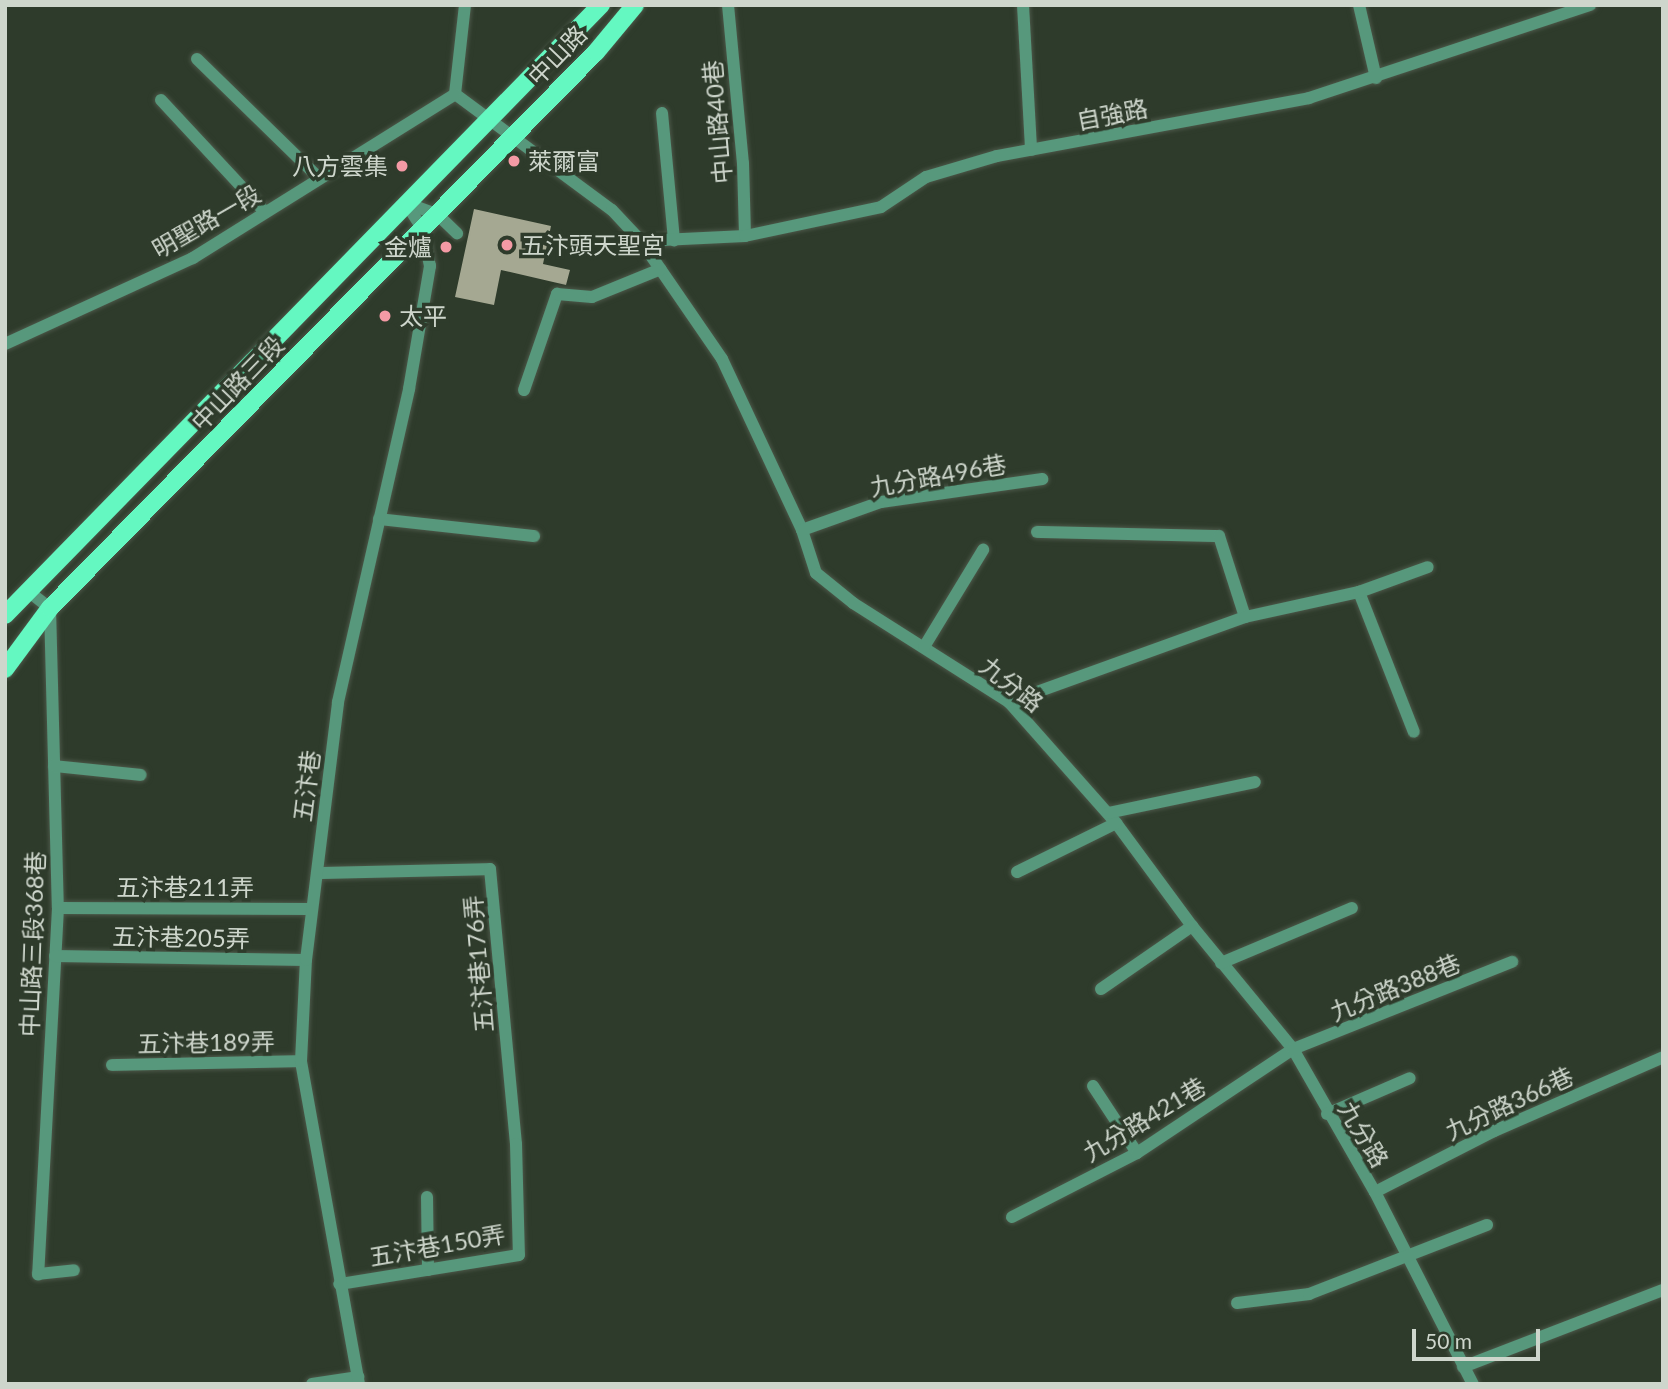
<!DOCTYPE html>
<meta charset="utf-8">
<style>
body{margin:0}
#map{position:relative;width:1668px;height:1389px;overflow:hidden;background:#2e3b2b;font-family:Lato,"Noto Sans TC",sans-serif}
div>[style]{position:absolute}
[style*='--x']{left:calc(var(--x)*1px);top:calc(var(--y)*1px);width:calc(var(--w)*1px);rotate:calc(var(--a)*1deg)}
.building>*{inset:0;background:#a5a892}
.roads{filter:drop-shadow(0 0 2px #4b5748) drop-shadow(0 0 2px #4b5748)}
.minor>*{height:12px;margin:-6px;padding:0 6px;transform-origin:6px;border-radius:6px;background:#57987c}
.major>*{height:18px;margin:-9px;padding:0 9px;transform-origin:9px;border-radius:9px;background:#64f8c1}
.dots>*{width:19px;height:19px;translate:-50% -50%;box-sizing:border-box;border:4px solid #2e3b2b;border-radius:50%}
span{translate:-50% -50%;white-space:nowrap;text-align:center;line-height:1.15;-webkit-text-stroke:7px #2e3b2b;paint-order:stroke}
.street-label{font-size:24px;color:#ced6cc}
.poi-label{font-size:24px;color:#ced6cc}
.left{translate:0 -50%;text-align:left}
.right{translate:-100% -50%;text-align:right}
.frame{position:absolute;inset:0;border:7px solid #ced6cc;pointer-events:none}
.scale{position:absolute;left:1412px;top:1329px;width:128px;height:32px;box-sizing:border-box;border:4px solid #ced6cc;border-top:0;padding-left:9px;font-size:21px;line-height:24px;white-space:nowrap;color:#ced6cc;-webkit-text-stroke:5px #2e3b2b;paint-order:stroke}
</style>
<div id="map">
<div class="building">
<div style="clip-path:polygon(474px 209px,551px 226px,543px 264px,570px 270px,566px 285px,501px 270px,494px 305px,455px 297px)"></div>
</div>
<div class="roads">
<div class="minor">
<div style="--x:728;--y:5;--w:159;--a:84.6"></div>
<div style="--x:743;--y:163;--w:73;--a:88.4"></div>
<div style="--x:1023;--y:5;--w:145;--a:86.8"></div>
<div style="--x:1359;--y:5;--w:75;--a:76.9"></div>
<div style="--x:197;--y:59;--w:169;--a:44.3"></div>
<div style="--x:455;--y:94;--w:195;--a:36.5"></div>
<div style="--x:612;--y:210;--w:42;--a:46.9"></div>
<div style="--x:641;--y:241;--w:143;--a:55.5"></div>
<div style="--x:722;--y:359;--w:189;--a:64.9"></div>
<div style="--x:802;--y:530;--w:45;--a:72"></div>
<div style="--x:816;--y:573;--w:48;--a:39"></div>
<div style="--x:853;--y:603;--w:185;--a:32.4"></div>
<div style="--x:1009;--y:702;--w:162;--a:48.5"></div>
<div style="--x:1116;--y:823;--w:128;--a:53.6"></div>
<div style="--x:1192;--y:926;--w:159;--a:50.6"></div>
<div style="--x:1293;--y:1049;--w:165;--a:60.2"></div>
<div style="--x:1375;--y:1192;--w:216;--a:63"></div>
<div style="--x:455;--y:94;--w:90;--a:-83.6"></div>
<div style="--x:161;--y:100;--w:153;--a:47.1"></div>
<div style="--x:662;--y:113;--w:128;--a:84.6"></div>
<div style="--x:406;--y:203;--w:33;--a:20"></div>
<div style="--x:437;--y:214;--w:28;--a:44"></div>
<div style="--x:641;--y:241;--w:104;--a:-2.8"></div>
<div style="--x:745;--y:236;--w:139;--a:-12"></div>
<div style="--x:881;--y:207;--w:54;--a:-33.7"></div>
<div style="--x:926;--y:177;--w:74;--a:-16.5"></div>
<div style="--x:997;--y:156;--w:317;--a:-10.5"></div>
<div style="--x:1309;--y:98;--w:296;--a:-18.3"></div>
<div style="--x:5;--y:344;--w:207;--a:-24.6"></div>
<div style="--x:193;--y:258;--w:309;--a:-32"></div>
<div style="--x:524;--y:390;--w:102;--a:-71"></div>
<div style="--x:557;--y:294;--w:35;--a:5"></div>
<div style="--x:592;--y:297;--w:74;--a:-22.1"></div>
<div style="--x:379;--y:519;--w:156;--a:6.3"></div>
<div style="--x:802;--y:530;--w:84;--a:-19.5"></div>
<div style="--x:881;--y:502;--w:163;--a:-8.1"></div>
<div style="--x:1037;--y:532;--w:182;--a:1.3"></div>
<div style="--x:1219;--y:536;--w:85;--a:72.2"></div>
<div style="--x:28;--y:591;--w:28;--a:38"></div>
<div style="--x:50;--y:608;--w:300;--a:88.5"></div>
<div style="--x:58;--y:908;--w:367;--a:93.1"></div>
<div style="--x:38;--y:1274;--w:36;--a:-6"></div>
<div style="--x:1359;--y:592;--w:150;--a:68.6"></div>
<div style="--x:924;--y:647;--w:114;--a:-58.7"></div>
<div style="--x:1009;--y:702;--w:251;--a:-19.8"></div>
<div style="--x:1245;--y:617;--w:117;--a:-12.4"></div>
<div style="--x:1359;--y:592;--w:73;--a:-19.9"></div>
<div style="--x:54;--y:766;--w:87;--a:5.9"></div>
<div style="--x:1108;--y:813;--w:150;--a:-11.9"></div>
<div style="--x:1017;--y:872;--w:110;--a:-26.3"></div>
<div style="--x:317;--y:873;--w:173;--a:-1.3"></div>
<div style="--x:490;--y:869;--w:276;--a:84.6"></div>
<div style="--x:516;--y:1144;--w:111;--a:88.5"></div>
<div style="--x:519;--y:1255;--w:182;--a:170.8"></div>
<div style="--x:58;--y:908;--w:254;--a:0.2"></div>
<div style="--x:55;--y:956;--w:251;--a:0.9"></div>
<div style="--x:1221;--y:963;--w:142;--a:-22.8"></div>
<div style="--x:1101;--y:989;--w:111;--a:-34.7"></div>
<div style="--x:112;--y:1065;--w:189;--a:-1.2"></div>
<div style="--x:1093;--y:1086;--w:80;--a:56.7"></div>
<div style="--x:1327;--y:1114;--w:90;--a:-23.4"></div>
<div style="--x:1375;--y:1192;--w:134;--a:-27.1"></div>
<div style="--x:1494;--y:1131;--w:184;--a:-23.6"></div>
<div style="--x:427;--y:1197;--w:73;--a:89.2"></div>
<div style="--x:1012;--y:1217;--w:140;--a:-27.1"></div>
<div style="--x:1137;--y:1153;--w:187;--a:-33.7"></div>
<div style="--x:1293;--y:1049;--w:236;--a:-21.7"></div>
<div style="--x:1237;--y:1303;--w:73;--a:-7.1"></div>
<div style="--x:1309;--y:1294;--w:191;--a:-21.2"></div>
<div style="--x:1463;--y:1367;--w:214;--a:-21.1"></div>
<div style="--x:312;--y:1384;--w:47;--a:-8.7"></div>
<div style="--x:359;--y:1384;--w:328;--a:-100.2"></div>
<div style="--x:301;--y:1061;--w:101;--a:-87.2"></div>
<div style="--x:306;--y:960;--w:260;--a:-82.9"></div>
<div style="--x:338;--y:702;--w:321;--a:-77.2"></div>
<div style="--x:409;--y:389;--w:125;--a:-80.3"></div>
<div style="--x:430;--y:266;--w:39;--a:-102"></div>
<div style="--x:422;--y:228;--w:30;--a:-123"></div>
</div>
<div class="major">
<div style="--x:5;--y:615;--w:853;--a:-45.67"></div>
<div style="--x:5;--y:669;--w:76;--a:-53.6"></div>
<div style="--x:50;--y:608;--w:779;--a:-45.52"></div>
<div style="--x:596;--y:52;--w:61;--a:-50.3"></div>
</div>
</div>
<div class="dots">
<div style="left:514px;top:161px;background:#f49aa5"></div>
<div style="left:402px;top:166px;background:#f49aa5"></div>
<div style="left:507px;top:245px;background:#f49aa5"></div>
<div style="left:446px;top:247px;background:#f49aa5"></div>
<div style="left:385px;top:316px;background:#f49aa5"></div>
</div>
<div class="street-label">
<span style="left:557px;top:55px;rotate:-46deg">中山路</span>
<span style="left:1112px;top:114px;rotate:-11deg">自強路</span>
<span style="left:717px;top:122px;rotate:-95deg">中山路40巷</span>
<span style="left:206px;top:221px;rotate:-30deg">明聖路一段</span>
<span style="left:237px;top:383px;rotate:-46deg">中山路三段</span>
<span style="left:938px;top:475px;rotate:-10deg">九分路496巷</span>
<span style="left:1012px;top:684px;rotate:38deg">九分路</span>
<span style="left:306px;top:786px;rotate:-83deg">五汴巷</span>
<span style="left:185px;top:887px">五汴巷211弄</span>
<span style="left:181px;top:937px;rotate:1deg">五汴巷205弄</span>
<span style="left:32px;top:944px;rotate:-88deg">中山路三段368巷</span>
<span style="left:478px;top:964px;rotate:-95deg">五汴巷176弄</span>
<span style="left:1395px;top:987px;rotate:-22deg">九分路388巷</span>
<span style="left:206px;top:1042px;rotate:-1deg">五汴巷189弄</span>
<span style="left:1509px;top:1103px;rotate:-25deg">九分路366巷</span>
<span style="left:1144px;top:1119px;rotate:-31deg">九分路421巷</span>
<span style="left:1364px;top:1134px;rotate:59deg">九分路</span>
<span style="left:437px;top:1245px;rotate:-10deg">五汴巷150弄</span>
</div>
<div class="poi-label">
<span class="left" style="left:528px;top:161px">萊爾富</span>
<span class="right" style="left:388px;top:166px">八方雲集</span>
<span class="left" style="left:521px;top:245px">五汴頭天聖宮</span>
<span class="right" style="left:432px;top:247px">金爐</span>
<span class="left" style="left:399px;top:316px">太平</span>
</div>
<div class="frame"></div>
<div class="scale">50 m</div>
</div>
